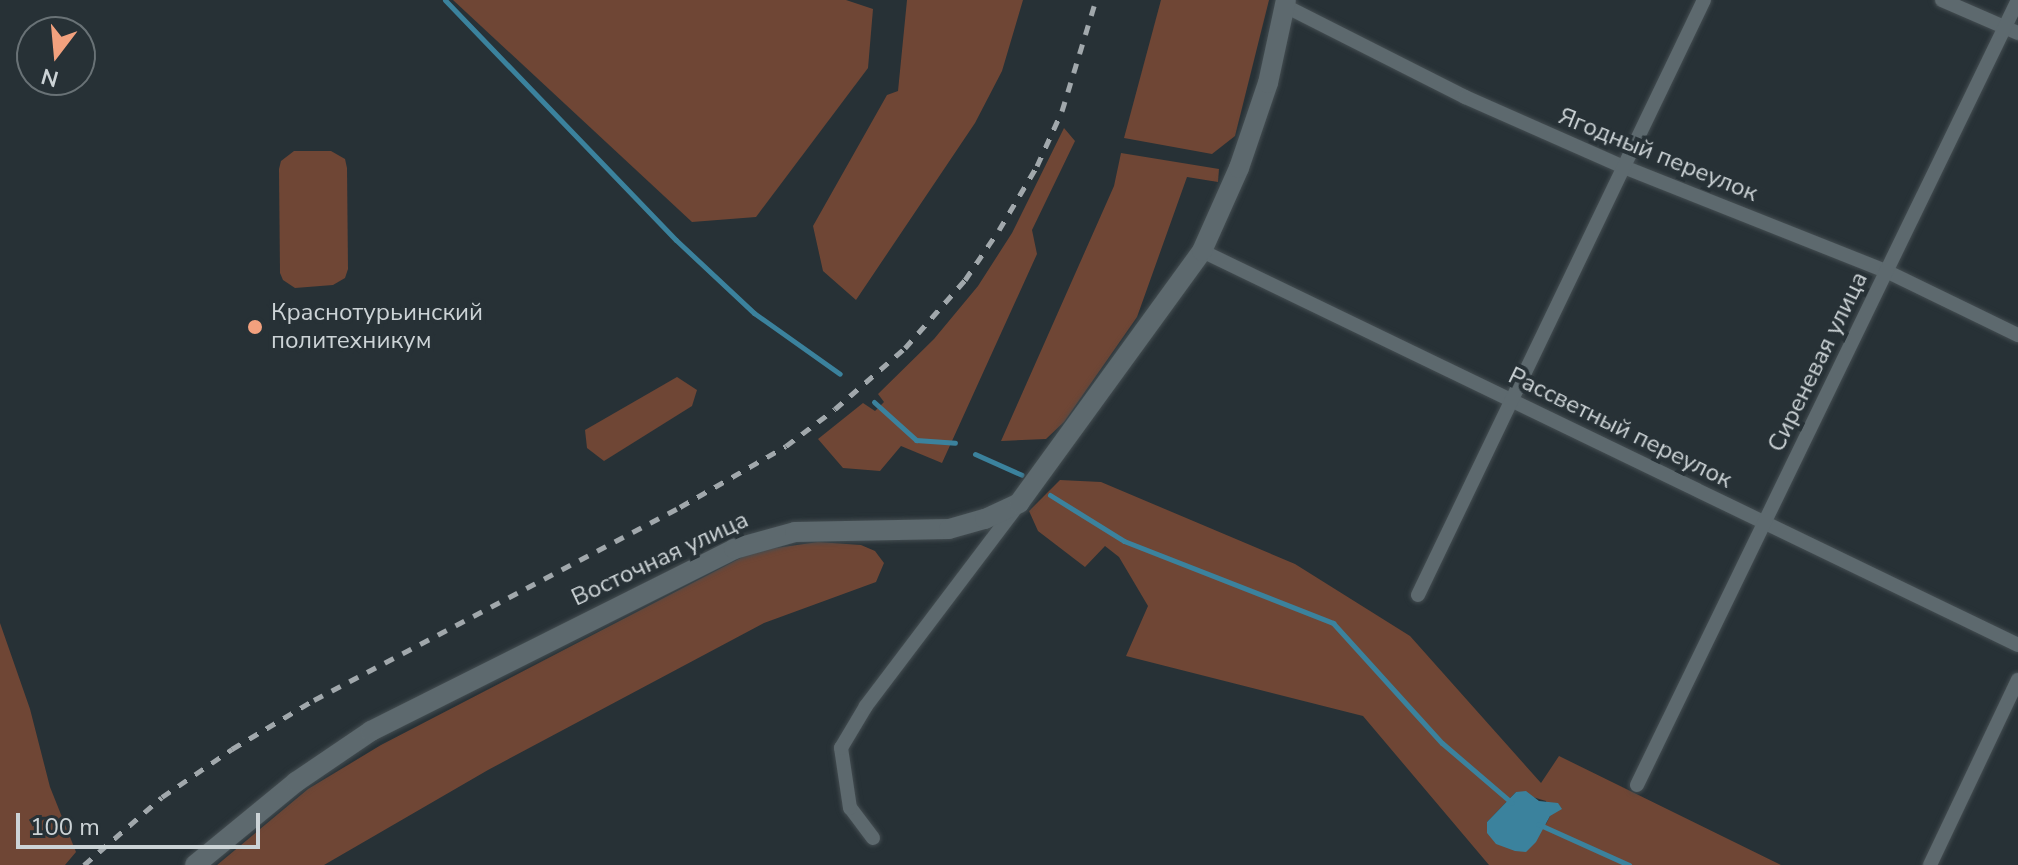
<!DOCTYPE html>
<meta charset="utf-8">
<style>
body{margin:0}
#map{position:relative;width:2018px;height:865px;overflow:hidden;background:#273136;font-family:"Nunito Sans",sans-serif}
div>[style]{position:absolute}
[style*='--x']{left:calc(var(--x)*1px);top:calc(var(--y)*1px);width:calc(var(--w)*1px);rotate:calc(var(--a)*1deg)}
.green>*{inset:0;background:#6f4635}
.water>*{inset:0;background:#3b829d}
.stream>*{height:5px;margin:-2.5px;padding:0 2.5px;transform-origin:2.5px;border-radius:2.5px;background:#3b829d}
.roads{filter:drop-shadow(0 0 2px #444d51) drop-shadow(0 0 2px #444d51)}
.street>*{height:14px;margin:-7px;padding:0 7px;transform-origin:7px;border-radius:7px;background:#5d696e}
.secondary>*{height:20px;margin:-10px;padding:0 10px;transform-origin:10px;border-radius:10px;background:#5d696e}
.rail>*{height:5px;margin-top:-2.5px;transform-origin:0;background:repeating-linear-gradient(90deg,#a1a8ac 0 10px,transparent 0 20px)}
.dots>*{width:22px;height:22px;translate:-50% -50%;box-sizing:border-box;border:4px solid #273136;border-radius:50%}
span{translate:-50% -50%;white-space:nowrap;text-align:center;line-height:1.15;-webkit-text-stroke:8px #273136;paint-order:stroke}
.street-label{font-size:24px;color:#ccd3d6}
.poi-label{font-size:24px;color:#ccd3d6}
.left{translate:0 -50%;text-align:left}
.north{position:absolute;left:16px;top:16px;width:80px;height:80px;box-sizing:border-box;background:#273136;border:2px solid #697276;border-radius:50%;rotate:196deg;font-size:22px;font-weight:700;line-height:32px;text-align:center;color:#ccd3d6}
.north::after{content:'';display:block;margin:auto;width:28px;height:36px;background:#f2a17e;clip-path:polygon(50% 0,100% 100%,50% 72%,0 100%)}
.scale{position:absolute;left:16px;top:813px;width:244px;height:36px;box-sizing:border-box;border:4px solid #ccd3d6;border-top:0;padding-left:10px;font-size:24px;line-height:28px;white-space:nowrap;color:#ccd3d6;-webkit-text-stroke:6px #273136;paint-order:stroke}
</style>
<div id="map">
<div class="green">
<div style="clip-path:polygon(453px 0,846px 0,873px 9px,868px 68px,756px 217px,692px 222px)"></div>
<div style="clip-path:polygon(907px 0,1023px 0,1002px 71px,975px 123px,856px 300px,823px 271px,813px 226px,887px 95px,898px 91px)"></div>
<div style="clip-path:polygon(1161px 0,1269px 0,1235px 136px,1212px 154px,1124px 138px)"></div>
<div style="clip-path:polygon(1064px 128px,1075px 141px,1032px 230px,1037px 254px,942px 463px,901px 446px,880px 471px,843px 468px,818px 439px,863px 403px,875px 411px,884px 402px,878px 394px,934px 339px,978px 286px,1012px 233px)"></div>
<div style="clip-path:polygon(294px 151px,331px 151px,345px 159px,347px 168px,348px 269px,345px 278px,333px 285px,295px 288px,283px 280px,280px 273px,279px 169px,281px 161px)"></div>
<div style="clip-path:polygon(1121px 153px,1219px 169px,1218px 182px,1187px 177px,1137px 317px,1064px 422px,1046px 439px,1001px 441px,1114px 186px)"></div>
<div style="clip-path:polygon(677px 377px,697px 390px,692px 406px,604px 461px,587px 448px,585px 430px)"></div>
<div style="clip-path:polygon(evenodd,1060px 480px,1101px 482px,1295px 564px,1410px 636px,1541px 783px,1559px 756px,1781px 865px,1489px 865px,1363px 716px,1126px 656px,1148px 606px,1119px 557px,1105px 546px,1085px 567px,1038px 531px,1029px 511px,1060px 480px,1516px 792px,1546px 801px,1550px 816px,1546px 824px,1487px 822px,1516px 792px)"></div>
<div style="clip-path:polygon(818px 542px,861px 545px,875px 551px,884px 563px,876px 582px,764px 623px,488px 770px,324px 865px,217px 865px,308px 789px,381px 745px,754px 551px)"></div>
<div style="clip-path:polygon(0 623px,30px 709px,50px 787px,76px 852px,65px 865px,0 865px)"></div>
</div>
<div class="water">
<div style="clip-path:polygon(1526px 791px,1539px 801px,1558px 803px,1562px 809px,1550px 816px,1536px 842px,1526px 852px,1515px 851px,1496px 844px,1487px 833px,1487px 822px,1516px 792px)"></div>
</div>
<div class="stream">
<div style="--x:445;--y:0;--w:333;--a:46.1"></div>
<div style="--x:676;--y:240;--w:107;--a:43.1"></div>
<div style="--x:754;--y:313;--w:105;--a:35.3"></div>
<div style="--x:874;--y:402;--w:57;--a:42.1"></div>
<div style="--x:916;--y:440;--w:39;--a:4"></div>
<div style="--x:975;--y:454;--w:51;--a:24.1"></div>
<div style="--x:1050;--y:495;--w:87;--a:31.9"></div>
<div style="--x:1124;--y:541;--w:225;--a:21.4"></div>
<div style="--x:1333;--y:623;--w:162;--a:47.8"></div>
<div style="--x:1442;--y:743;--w:92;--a:40.6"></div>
<div style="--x:1538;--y:824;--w:100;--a:24.3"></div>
</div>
<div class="roads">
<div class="street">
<div style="--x:1942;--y:0;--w:83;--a:23.5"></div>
<div style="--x:1285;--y:6;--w:202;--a:26.8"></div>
<div style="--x:1465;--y:97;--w:174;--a:23.8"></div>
<div style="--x:1624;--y:167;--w:282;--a:21.7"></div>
<div style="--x:1886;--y:271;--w:147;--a:25.9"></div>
<div style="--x:1202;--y:251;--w:906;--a:25.77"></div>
<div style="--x:1418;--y:595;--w:660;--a:-64.33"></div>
<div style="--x:1637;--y:785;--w:873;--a:-64.11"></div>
<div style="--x:873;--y:838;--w:38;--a:-127"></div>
<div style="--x:850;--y:808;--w:61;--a:-98.5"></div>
<div style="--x:841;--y:748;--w:49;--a:-59.2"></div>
<div style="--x:866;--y:706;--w:251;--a:-52.9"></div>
<div style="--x:1930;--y:865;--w:205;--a:-64.6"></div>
</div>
<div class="secondary">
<div style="--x:195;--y:865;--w:131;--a:-39.4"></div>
<div style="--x:296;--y:782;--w:91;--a:-34.2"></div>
<div style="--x:371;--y:731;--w:406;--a:-26.6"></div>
<div style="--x:734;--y:549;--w:63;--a:-15.6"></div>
<div style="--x:795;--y:532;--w:154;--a:-1.1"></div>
<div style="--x:949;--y:529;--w:37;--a:-16"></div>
<div style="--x:985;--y:519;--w:38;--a:-25"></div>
<div style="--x:1019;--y:503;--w:311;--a:-54"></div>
<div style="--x:1202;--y:251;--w:91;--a:-66"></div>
<div style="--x:1239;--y:168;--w:90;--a:-71.2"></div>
<div style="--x:1268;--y:83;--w:85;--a:-77.8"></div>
</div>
</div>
<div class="rail">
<div style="--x:84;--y:865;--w:103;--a:-41.1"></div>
<div style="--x:162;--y:797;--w:85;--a:-34.4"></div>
<div style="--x:232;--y:749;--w:96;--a:-30.9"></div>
<div style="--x:314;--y:700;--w:414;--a:-27.8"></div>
<div style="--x:680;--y:507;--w:122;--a:-29.9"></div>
<div style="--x:786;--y:446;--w:61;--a:-37.1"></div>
<div style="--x:835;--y:409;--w:93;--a:-41.1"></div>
<div style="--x:905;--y:348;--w:91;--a:-48.6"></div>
<div style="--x:965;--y:280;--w:60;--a:-55.8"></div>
<div style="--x:999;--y:230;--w:74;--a:-59.3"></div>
<div style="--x:1037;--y:166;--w:60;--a:-65.6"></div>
<div style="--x:1062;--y:111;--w:116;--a:-73"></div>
</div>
<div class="dots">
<div style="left:255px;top:327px;background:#f2a17e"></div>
</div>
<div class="street-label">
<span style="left:1658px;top:155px;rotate:22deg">Ягодный переулок</span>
<span style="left:1818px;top:362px;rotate:-64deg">Сиреневая улица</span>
<span style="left:1620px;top:428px;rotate:26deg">Рассветный переулок</span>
<span style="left:660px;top:559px;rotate:-25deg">Восточная улица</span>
</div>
<div class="poi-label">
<span class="left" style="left:271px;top:327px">Краснотурьинский<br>политехникум</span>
</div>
<div class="north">N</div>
<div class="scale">100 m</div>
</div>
